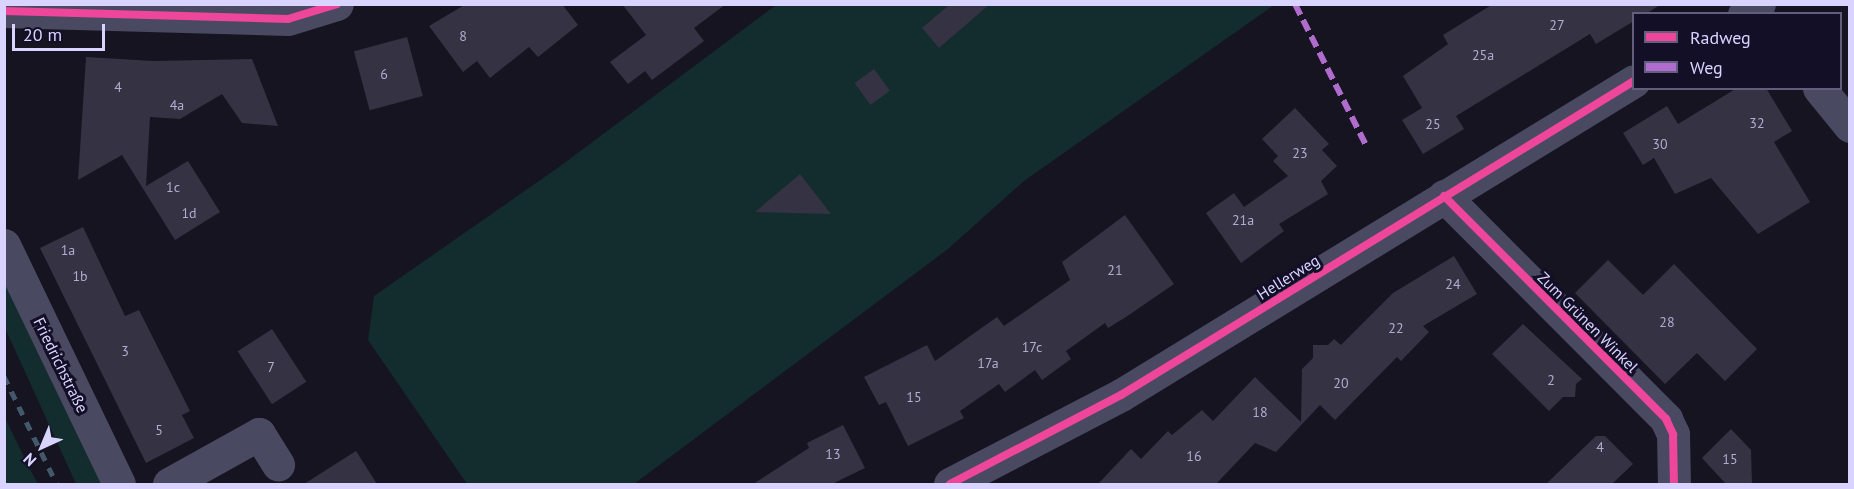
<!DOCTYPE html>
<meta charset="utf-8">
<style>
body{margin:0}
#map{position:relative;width:1854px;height:489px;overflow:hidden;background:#161421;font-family:"PT Sans",sans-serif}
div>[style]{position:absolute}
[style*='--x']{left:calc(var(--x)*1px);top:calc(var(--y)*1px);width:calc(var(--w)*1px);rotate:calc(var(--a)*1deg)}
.green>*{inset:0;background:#132c2d}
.building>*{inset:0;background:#343243;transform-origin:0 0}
.minor>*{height:33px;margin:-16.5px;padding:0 16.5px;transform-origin:16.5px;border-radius:16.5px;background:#4a4962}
.rail>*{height:4.5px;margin-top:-2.25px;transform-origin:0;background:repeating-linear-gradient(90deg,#43596b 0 9px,transparent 0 17px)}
.quiet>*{height:6px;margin-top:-3px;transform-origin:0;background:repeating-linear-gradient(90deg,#b06ccc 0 12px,transparent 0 18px)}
.cycleway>*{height:8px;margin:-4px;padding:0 4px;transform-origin:4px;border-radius:4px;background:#ed469a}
span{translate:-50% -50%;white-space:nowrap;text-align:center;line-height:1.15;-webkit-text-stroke:6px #130f26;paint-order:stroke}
.number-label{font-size:14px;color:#b0acd0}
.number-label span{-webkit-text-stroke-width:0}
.street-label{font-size:16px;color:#d9d4ff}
.frame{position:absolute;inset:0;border:6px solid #d9d4ff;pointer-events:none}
.legend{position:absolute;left:1632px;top:12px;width:210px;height:78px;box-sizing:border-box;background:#130f26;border:2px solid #625e7d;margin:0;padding:8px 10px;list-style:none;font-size:18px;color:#d9d4ff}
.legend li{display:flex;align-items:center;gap:12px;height:30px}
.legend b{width:30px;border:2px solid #625e7d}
.north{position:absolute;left:12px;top:417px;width:60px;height:60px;-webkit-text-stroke:4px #130f26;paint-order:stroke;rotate:224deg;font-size:16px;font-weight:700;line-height:24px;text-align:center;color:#d9d4ff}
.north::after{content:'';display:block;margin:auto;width:21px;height:27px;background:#d9d4ff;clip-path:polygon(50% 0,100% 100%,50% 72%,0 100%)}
.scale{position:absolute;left:12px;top:24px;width:93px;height:27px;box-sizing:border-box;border:3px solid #d9d4ff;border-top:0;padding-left:8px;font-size:18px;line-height:21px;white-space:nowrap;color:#d9d4ff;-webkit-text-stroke:4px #130f26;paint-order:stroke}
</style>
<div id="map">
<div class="green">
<div style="clip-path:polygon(776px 5px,1274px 5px,1024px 181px,948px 249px,634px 484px,467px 484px,368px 340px,374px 296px,559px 167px)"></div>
<div style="clip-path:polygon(4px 267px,109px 484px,76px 484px,5px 328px)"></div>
<div style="clip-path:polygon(4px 416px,30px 469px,38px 484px,5px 484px)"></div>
</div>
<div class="building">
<div style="clip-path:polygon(466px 4px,562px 4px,578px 25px,538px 57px,529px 47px,490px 78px,477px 61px,463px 72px,429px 26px)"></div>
<div style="clip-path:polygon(622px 4px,726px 4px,694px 28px,704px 41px,652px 80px,645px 71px,628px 84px,610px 62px,646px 35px)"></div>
<div style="clip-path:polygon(950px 4px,990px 4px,939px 48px,922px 28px)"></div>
<div style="clip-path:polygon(1493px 4px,1661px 4px,1646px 14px,1634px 14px,1634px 21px,1596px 44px,1590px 34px,1456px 116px,1464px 129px,1423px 154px,1402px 120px,1422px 108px,1403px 76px,1448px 44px,1443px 35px)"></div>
<div style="left:407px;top:37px;width:61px;height:55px;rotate:75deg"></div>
<div style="clip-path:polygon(86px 57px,153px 61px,252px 59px,278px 126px,242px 123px,222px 94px,180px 119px,150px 117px,146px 186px,188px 161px,220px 212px,175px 240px,122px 155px,78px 180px)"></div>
<div style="left:874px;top:69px;width:27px;height:24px;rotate:54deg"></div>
<div style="clip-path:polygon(1737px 88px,1766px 88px,1792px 131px,1774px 142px,1810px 202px,1758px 234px,1711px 178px,1675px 194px,1654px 158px,1643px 165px,1623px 133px,1667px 106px,1678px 124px)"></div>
<div style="clip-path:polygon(1295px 108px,1329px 144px,1322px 150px,1337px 166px,1321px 181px,1328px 194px,1279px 224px,1284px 231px,1241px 263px,1206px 213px,1234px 193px,1244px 207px,1288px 176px,1273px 161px,1278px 156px,1262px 139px)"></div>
<div style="clip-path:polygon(800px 174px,831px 214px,755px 212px)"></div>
<div style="clip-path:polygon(1125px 215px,1174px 284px,1126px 317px,1108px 328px,1105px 323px,1066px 351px,1071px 359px,1042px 380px,1035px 370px,1005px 392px,999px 384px,960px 411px,964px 418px,908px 446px,886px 402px,879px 405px,864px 377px,927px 345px,935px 361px,997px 317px,1004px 326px,1070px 280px,1062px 262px)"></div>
<div style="clip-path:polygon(83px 227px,125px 316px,139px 310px,190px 411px,182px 415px,194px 438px,146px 463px,40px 248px)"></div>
<div style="clip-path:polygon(1454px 256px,1477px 294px,1423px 326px,1429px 332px,1401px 361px,1397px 357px,1335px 420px,1320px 405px,1276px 452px,1255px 443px,1216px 484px,1098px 484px,1131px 449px,1141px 459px,1168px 431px,1172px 435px,1202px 410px,1213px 421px,1255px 377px,1301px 422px,1302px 369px,1313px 358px,1313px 345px,1328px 345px,1334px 339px,1341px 345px,1393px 293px)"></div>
<div style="clip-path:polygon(1608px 260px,1643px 295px,1674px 264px,1757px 349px,1725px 381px,1697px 353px,1665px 384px,1575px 293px)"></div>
<div style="clip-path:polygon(1523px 324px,1582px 379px,1576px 384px,1575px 397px,1563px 397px,1549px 411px,1492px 354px)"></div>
<div style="left:272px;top:329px;width:63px;height:41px;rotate:57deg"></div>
<div style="clip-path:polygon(843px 425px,865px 468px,832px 484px,753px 484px,809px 448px,807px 443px)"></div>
<div style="clip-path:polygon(1731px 429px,1751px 450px,1752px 484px,1726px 484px,1702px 458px)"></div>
<div style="clip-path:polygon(1596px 436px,1605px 436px,1633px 464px,1612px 484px,1546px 484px)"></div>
<div style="clip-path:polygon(356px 451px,377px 484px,304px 484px)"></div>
</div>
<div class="minor">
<div style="--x:4;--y:11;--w:284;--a:1.6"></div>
<div style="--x:288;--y:19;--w:51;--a:-17"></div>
<div style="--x:1744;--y:14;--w:18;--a:-34"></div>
<div style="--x:1819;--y:88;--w:49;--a:50.8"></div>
<div style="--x:1444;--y:196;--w:315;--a:45.1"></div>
<div style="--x:1666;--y:419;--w:17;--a:65"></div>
<div style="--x:1673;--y:434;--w:50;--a:88.9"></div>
<div style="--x:4;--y:245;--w:265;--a:64.3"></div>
<div style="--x:169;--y:484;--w:103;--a:-29.1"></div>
<div style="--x:259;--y:434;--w:36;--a:58"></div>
<div style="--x:950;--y:484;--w:193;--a:-27.5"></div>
<div style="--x:1121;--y:395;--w:601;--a:-31.47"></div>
</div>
<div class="rail">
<div style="--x:4;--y:376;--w:120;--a:63.9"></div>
</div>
<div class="quiet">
<div style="--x:1295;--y:4;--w:158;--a:63.3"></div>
</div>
<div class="cycleway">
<div style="--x:4;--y:11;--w:284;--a:1.6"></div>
<div style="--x:288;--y:19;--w:51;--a:-17"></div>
<div style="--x:1444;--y:196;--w:315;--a:45.1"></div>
<div style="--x:1666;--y:419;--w:17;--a:65"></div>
<div style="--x:1673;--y:434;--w:50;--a:88.9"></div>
<div style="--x:950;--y:484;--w:193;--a:-27.5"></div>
<div style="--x:1121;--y:395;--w:601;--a:-31.47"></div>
</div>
<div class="number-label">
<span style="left:1557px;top:25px">27</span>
<span style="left:463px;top:36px">8</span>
<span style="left:1483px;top:55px">25a</span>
<span style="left:384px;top:74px">6</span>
<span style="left:118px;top:87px">4</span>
<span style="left:177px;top:105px">4a</span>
<span style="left:1757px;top:123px">32</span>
<span style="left:1433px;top:124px">25</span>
<span style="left:1660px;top:144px">30</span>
<span style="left:1300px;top:153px">23</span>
<span style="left:173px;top:187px">1c</span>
<span style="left:189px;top:213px">1d</span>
<span style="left:1243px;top:220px">21a</span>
<span style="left:68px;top:250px">1a</span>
<span style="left:1115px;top:270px">21</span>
<span style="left:80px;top:276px">1b</span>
<span style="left:1453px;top:284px">24</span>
<span style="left:1667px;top:322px">28</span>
<span style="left:1396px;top:328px">22</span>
<span style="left:1032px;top:347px">17c</span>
<span style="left:125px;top:351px">3</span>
<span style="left:988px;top:363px">17a</span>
<span style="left:271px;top:367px">7</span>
<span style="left:1551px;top:380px">2</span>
<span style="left:1341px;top:383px">20</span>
<span style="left:914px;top:397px">15</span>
<span style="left:1260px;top:412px">18</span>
<span style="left:159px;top:430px">5</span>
<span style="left:1600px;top:447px">4</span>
<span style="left:833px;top:454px">13</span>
<span style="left:1194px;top:456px">16</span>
<span style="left:1730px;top:459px">15</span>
</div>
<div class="street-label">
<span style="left:1288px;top:277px;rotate:-32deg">Hellerweg</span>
<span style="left:1588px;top:322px;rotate:45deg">Zum Grünen Winkel</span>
<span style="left:61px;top:365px;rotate:64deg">Friedrichstraße</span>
</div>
<div class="frame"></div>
<ul class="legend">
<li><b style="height:8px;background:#ed469a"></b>Radweg</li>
<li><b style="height:8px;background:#b06ccc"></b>Weg</li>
</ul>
<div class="north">N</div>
<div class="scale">20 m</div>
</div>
